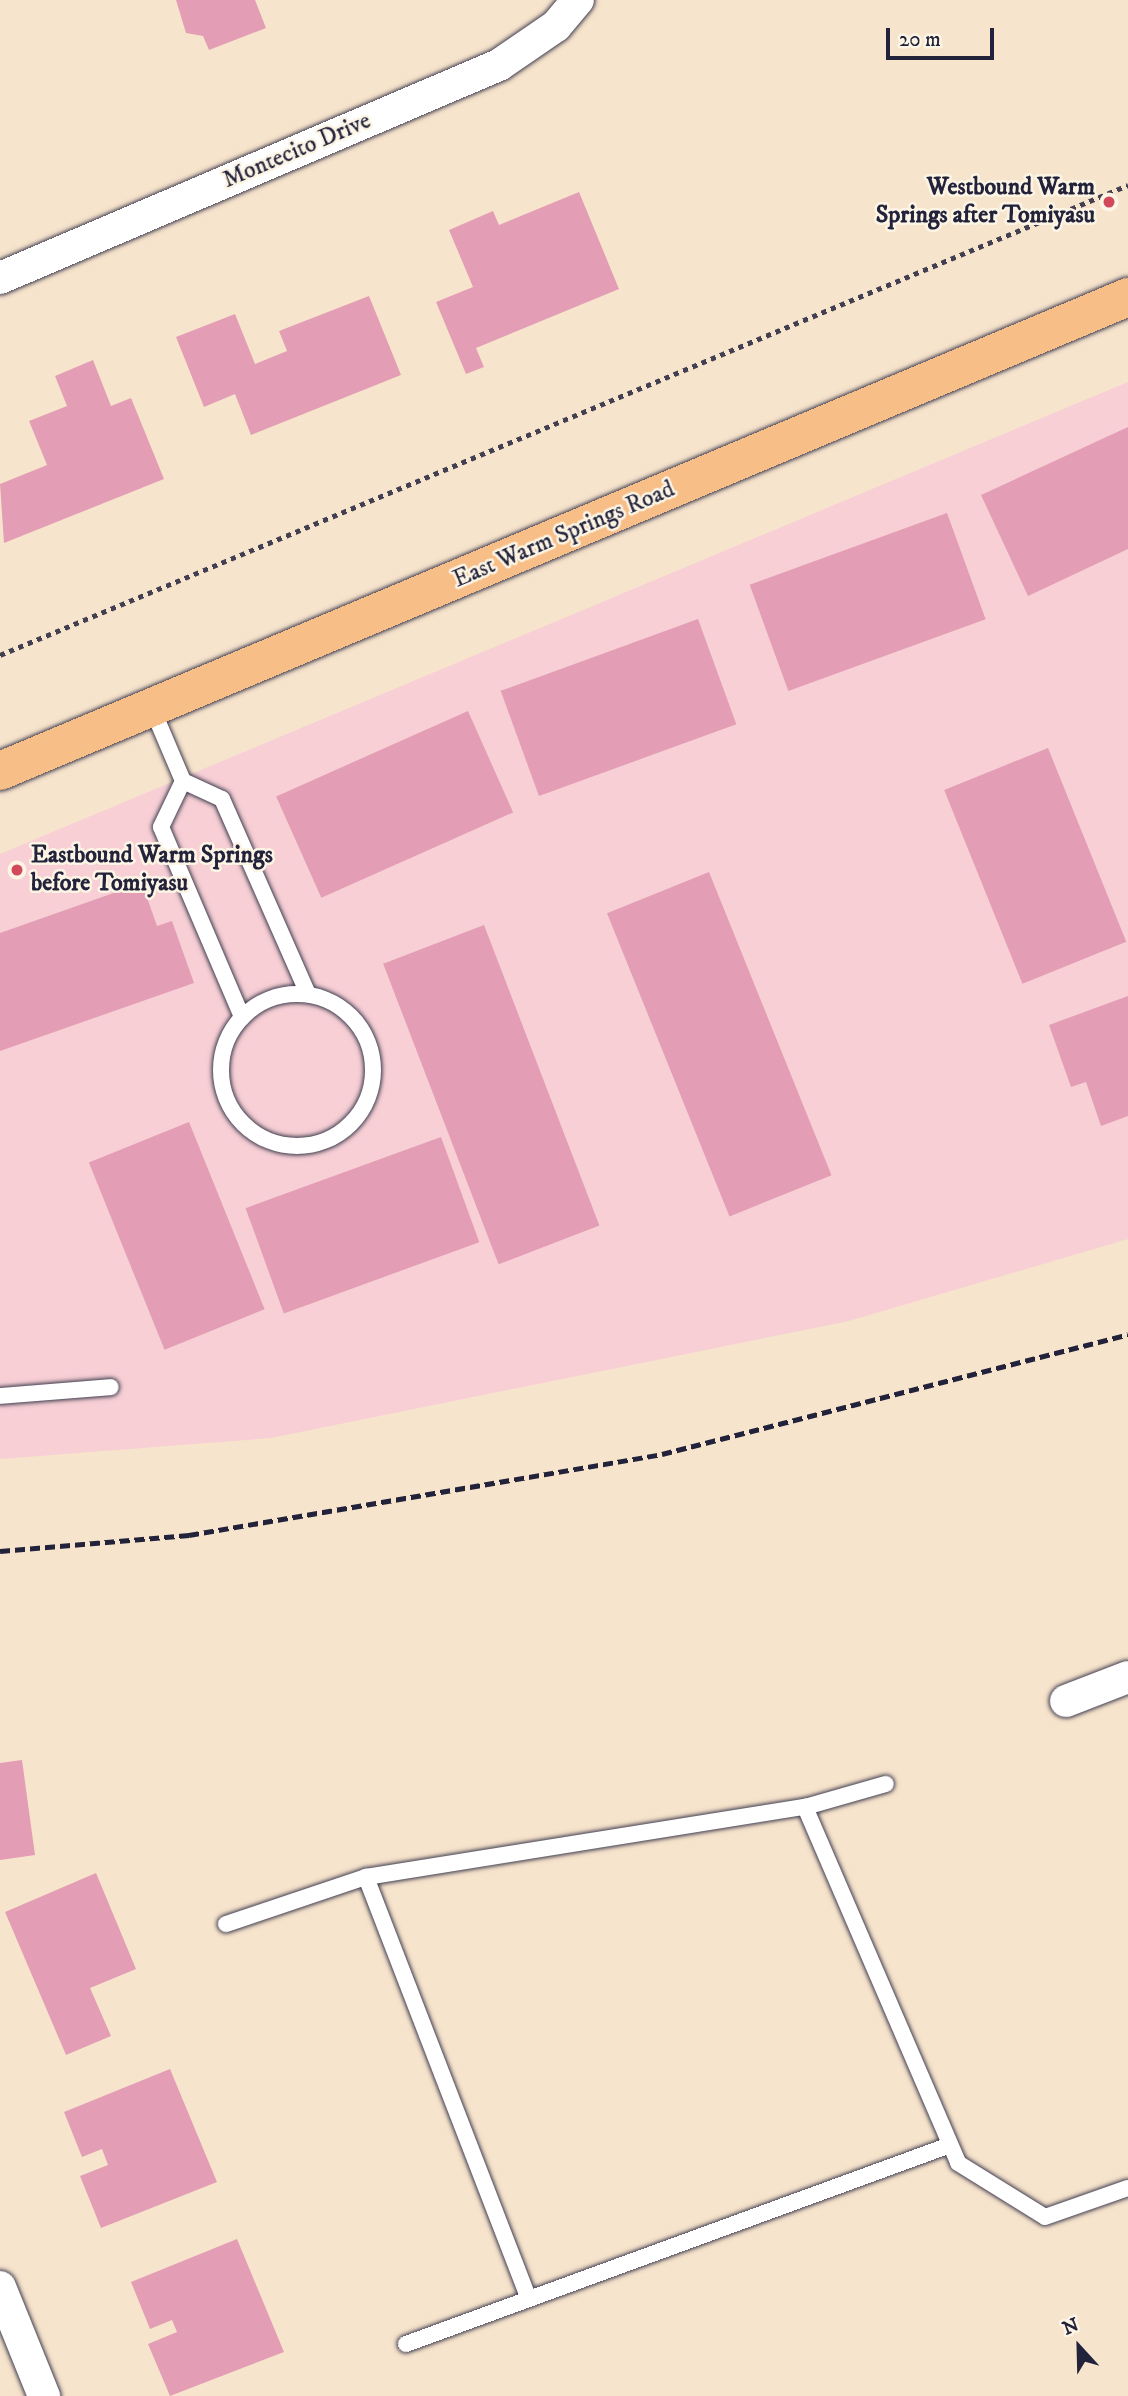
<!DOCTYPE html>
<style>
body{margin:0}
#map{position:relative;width:1128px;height:2396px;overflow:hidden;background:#f7e4cc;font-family:"IM FELL DW Pica",serif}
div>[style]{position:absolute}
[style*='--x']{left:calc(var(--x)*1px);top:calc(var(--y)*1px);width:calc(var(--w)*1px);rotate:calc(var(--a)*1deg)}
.built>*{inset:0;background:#f7cfd5}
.building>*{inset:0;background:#e39eb5;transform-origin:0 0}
.path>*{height:4.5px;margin-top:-2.25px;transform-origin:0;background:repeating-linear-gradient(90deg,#423f51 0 5px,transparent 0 10px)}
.roads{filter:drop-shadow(0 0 2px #423f51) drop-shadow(0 0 2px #423f51)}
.service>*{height:16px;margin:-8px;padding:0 8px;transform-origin:8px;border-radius:8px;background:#fff}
.service>.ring{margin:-8px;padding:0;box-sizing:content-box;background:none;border:16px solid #fff;border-radius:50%}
.minor>*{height:32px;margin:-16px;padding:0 16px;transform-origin:16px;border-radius:16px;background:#fff}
.primary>*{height:38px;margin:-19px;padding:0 19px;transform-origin:19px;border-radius:19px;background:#f7be88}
.rail>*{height:5px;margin-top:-2.5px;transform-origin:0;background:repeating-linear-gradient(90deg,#22223b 0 10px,transparent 0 15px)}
.dots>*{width:19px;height:19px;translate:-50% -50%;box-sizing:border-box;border:4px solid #fcf5e5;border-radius:50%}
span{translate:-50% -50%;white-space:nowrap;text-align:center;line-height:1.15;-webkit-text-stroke:5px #fcf5e5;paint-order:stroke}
.street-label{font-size:24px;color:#22223b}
.poi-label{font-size:24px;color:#22223b;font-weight:700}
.right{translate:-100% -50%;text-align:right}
.left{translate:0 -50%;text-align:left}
.north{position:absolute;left:1044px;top:2312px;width:70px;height:70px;-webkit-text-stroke:5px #fcf5e5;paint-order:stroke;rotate:338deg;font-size:19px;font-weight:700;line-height:28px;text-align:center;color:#22223b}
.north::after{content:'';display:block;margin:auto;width:24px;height:32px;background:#22223b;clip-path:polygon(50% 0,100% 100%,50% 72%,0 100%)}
.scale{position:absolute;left:886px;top:28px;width:108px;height:32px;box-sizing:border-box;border:4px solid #22223b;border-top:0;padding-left:9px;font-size:21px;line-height:24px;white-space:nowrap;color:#22223b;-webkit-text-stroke:5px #fcf5e5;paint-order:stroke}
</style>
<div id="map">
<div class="built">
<div style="clip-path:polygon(1128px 382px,1128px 1239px,849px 1321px,271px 1438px,0 1459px,0 854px)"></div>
</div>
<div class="building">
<div style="clip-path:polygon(176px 0,255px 0,266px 28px,209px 50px,203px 36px,186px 33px)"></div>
<div style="clip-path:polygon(579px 192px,619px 289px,476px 348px,484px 367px,466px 374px,436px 302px,473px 287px,449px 230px,493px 211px,499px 225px)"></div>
<div style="clip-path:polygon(369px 296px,401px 375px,251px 435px,235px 394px,204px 407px,176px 337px,235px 314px,255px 364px,287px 351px,279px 331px)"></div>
<div style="clip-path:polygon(93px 360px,111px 406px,131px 398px,164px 479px,4px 543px,0 484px,47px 465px,29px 421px,67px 406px,55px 376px)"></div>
<div style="clip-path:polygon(1128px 427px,1128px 549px,1028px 596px,981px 495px)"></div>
<div style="left:947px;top:513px;width:113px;height:210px;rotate:70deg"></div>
<div style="left:698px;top:619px;width:112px;height:210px;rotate:70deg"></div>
<div style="left:468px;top:711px;width:111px;height:210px;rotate:66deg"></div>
<div style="left:1048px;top:748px;width:209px;height:112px;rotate:68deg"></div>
<div style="left:709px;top:872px;width:327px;height:110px;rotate:68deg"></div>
<div style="clip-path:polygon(142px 883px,157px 926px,172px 921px,194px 983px,0 1051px,0 933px)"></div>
<div style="left:484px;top:925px;width:322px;height:108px;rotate:69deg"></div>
<div style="clip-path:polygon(1128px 996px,1128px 1116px,1101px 1126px,1086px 1082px,1071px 1087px,1049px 1025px)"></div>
<div style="left:189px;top:1122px;width:202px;height:108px;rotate:68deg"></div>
<div style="left:441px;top:1137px;width:112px;height:208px;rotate:70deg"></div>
<div style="clip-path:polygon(22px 1760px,35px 1855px,0 1860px,0 1763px)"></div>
<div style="clip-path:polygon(96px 1873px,136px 1969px,90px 1988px,111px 2036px,66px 2055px,5px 1912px)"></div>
<div style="clip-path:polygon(170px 2069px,217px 2182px,101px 2228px,80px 2176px,108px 2165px,102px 2149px,82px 2157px,64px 2112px)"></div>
<div style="clip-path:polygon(237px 2239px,284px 2352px,170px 2396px,148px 2344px,177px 2332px,172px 2320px,150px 2329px,131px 2282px)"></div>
</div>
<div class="path">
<div style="--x:0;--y:655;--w:1222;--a:-22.62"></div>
</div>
<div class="roads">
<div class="service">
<div style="--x:152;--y:708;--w:79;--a:67"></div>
<div style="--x:183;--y:781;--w:43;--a:24.8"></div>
<div style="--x:222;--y:799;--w:213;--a:66.2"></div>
<div style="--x:183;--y:781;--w:51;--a:115.6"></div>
<div style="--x:161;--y:827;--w:207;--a:66.9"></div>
<div class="ring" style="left:221px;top:994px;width:136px;height:136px"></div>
<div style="--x:0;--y:1396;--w:111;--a:-4.6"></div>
<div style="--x:805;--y:1807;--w:84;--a:-15.9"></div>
<div style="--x:366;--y:1877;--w:452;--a:68.9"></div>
<div style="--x:226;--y:1924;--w:148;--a:-18.6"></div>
<div style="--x:366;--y:1877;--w:445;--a:-9.1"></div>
<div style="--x:805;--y:1807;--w:387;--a:66.7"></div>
<div style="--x:958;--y:2163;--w:102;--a:31.8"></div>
<div style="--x:1045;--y:2217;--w:88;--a:-19.3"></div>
<div style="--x:406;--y:2344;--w:579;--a:-20.09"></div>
</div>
<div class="minor">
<div style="--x:0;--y:278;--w:543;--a:-23.12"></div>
<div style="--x:499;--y:65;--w:69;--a:-34.4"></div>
<div style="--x:556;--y:26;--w:34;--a:-50"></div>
<div style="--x:1066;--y:1701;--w:66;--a:-21.2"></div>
<div style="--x:0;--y:2287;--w:118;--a:68"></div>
</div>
<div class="primary">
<div style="--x:0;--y:771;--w:1224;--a:-22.79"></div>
</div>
</div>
<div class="rail">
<div style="--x:0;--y:1551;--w:190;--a:-4.8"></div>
<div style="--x:189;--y:1535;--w:480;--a:-9.7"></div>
<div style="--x:662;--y:1454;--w:481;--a:-14.4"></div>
</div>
<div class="dots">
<div style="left:1109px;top:202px;background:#d1495b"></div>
<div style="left:17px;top:870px;background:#d1495b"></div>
</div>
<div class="street-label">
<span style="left:297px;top:151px;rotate:-23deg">Montecito Drive</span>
<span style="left:564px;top:535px;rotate:-23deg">East Warm Springs Road</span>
</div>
<div class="poi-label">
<span class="right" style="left:1095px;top:202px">Westbound Warm<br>Springs after Tomiyasu</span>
<span class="left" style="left:31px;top:870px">Eastbound Warm Springs<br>before Tomiyasu</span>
</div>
<div class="north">N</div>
<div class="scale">20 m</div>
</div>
